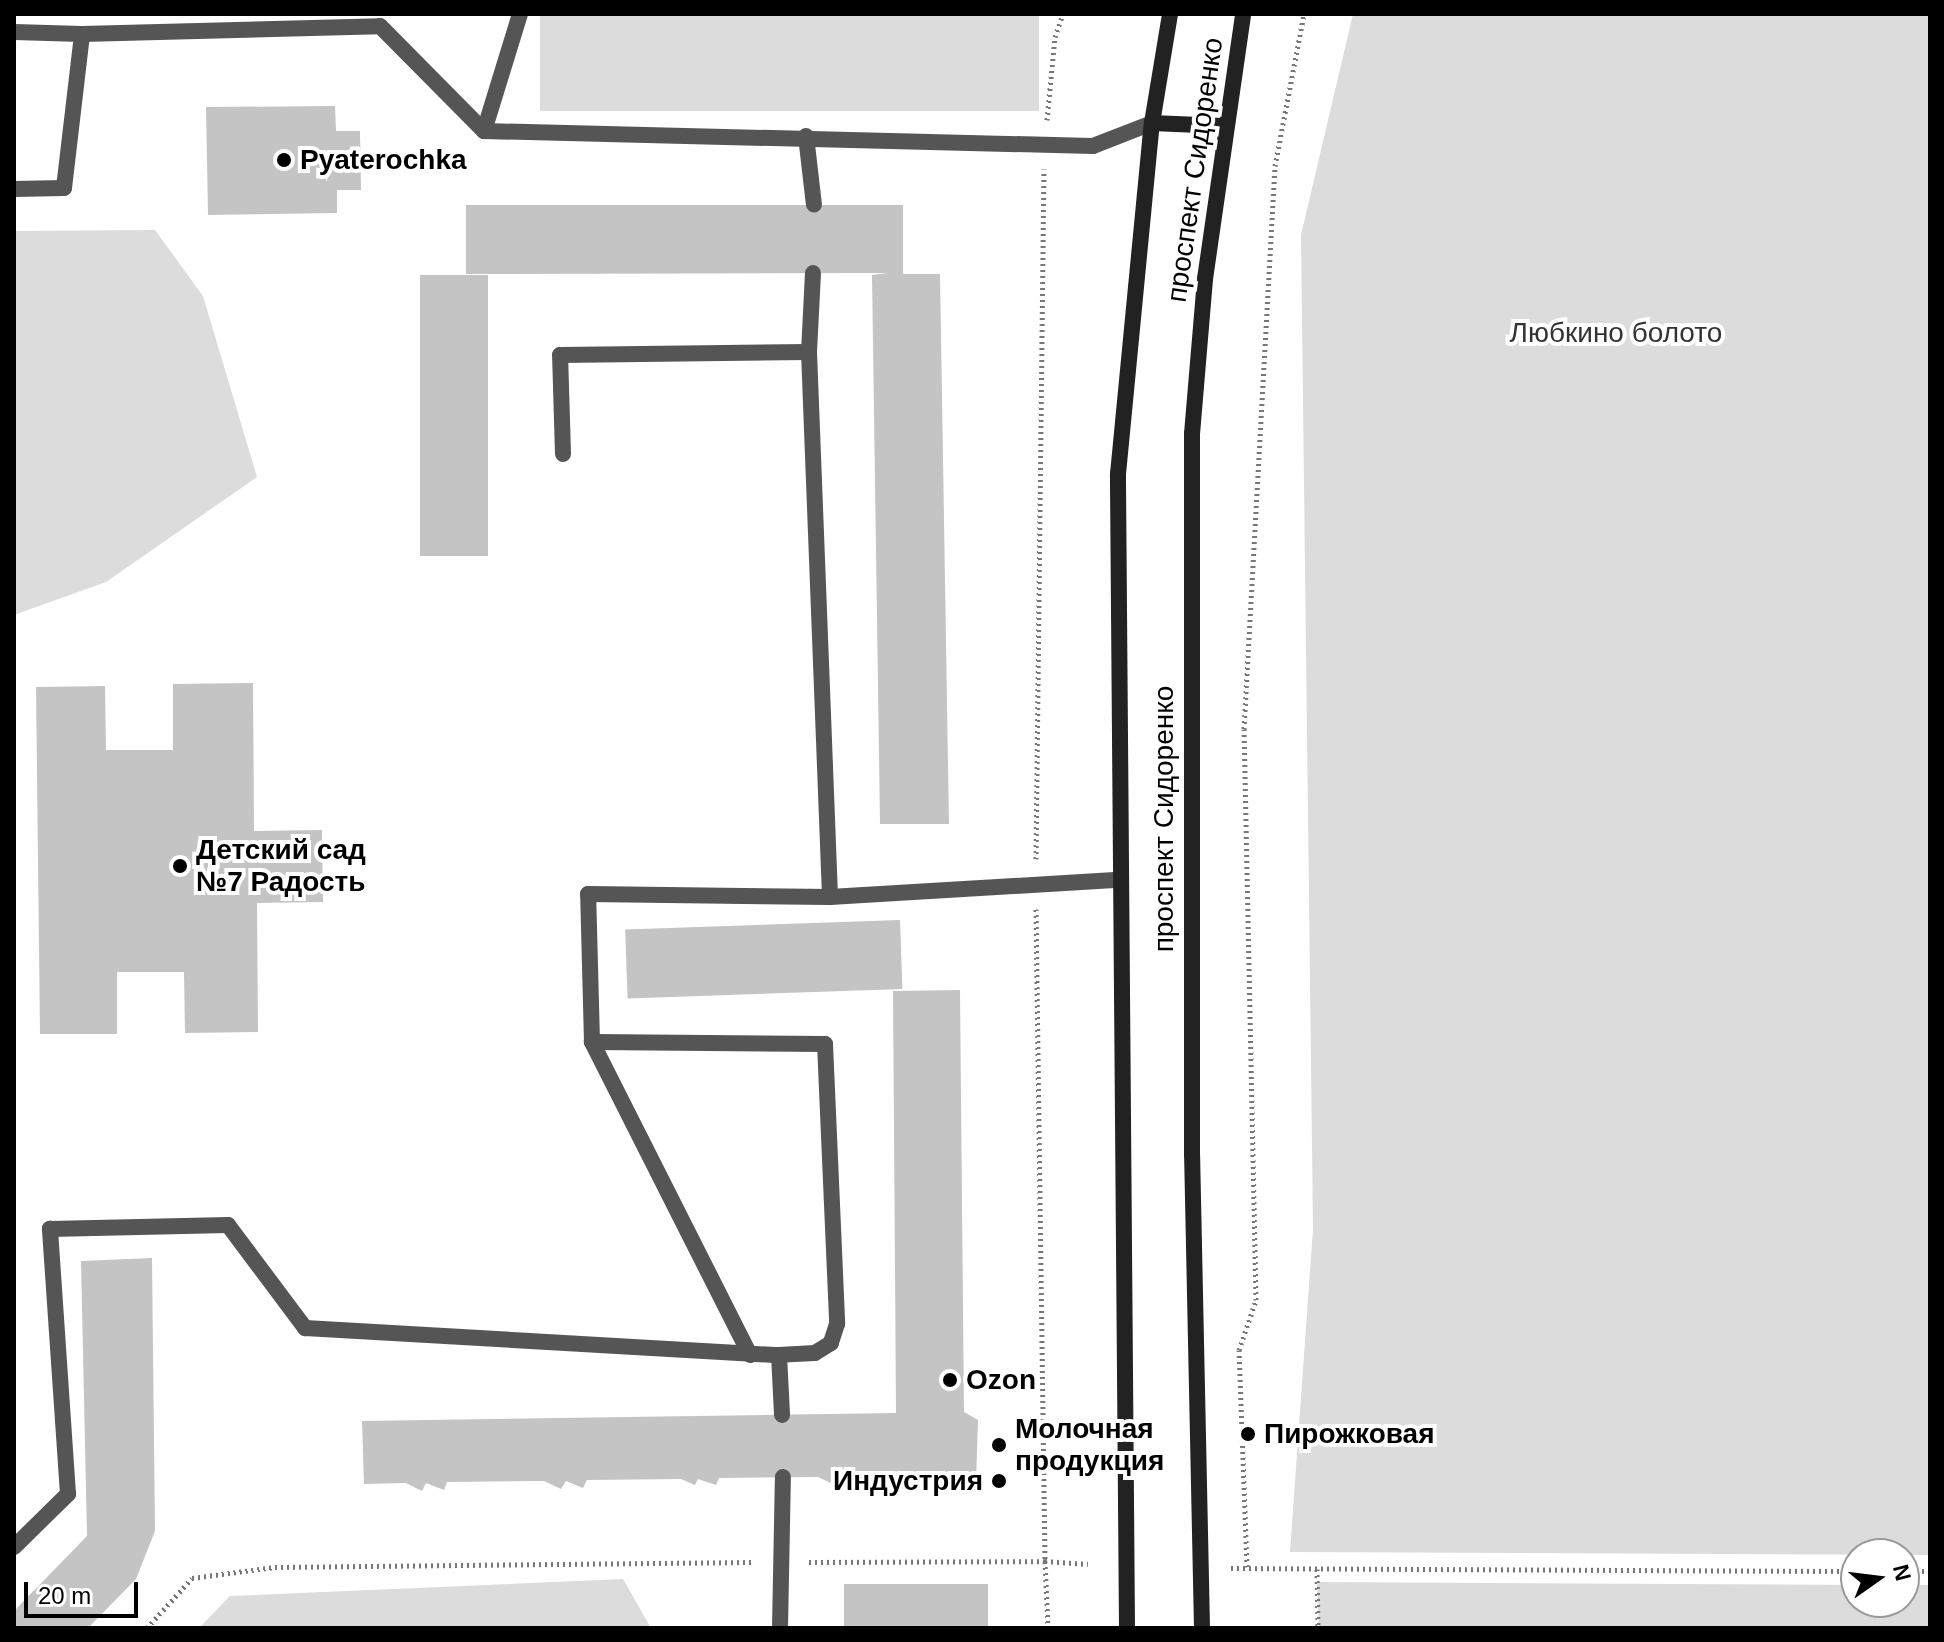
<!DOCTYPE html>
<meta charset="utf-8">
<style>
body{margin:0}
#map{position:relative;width:1944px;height:1642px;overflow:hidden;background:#fff;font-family:Helvetica,sans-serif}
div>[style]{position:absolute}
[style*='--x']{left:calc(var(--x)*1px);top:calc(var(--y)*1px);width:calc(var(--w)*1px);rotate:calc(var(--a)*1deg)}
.green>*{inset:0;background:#dcdcdc;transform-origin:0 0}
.building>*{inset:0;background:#c4c4c4;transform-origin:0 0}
.path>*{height:5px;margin-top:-2.5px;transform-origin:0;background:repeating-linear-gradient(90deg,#777 0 2px,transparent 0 6px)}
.lane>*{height:16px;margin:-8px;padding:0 8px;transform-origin:8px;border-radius:8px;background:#555}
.secondary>*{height:16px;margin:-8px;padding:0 8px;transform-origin:8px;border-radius:8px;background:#222}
.dots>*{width:22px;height:22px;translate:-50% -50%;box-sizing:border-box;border:4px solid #fff;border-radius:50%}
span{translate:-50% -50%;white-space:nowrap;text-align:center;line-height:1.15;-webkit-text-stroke:8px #fff;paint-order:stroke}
.poi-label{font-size:28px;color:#000;font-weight:700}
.left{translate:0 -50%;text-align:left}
.right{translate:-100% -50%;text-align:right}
.street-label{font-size:28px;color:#000}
.park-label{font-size:28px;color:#333}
.frame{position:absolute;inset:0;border:16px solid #000;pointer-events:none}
.north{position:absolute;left:1840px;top:1538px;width:80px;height:80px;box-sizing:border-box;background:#fff;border:2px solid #999;border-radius:50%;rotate:76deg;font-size:22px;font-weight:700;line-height:32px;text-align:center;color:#000}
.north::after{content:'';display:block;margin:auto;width:28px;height:36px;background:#000;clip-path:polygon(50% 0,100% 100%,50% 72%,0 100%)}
.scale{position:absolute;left:24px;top:1582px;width:114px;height:36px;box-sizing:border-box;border:4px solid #000;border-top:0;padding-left:10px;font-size:24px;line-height:28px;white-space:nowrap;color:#000;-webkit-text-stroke:6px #fff;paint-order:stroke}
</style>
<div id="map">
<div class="green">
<div style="left:540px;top:14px;width:499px;height:97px"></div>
<div style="clip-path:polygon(1353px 14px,1930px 14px,1930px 1555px,1290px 1552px,1313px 1229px,1301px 235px)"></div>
<div style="clip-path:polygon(155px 230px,203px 296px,257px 477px,106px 582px,14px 615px,14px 231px)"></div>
<div style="clip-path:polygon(623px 1579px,651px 1628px,199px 1628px,230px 1596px)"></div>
<div style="clip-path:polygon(1317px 1582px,1856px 1585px,1856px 1602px,1904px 1602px,1904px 1585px,1930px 1585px,1930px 1628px,1319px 1628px)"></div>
</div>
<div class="building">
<div style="clip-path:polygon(335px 106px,336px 131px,360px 131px,361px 190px,337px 190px,337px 213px,208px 215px,206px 107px)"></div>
<div style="clip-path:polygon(466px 205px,903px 205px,903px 274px,940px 274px,949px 824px,880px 824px,872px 275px,887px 273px,466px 274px)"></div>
<div style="left:420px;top:275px;width:68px;height:281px"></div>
<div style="clip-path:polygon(253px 683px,254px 831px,322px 830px,323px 902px,257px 903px,258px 1032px,185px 1033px,184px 972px,117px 972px,117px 1034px,40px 1034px,36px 687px,105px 686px,106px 750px,173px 750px,173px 684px)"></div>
<div style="left:900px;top:920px;width:69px;height:275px;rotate:88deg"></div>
<div style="clip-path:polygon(960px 990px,964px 1412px,978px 1420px,976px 1483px,911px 1487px,911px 1476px,860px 1476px,856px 1484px,839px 1476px,835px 1485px,818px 1477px,719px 1478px,716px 1485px,698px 1479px,695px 1485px,681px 1479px,587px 1480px,583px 1488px,566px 1481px,561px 1489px,544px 1481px,447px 1482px,444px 1490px,426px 1483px,422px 1491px,406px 1483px,364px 1484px,362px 1421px,896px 1413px,893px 991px)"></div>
<div style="clip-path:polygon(152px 1258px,155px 1531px,136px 1579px,88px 1628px,14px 1628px,14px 1611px,87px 1536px,81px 1261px)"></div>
<div style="left:844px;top:1584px;width:144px;height:44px"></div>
</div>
<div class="path">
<div style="--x:1047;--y:120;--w:83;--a:-84.5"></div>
<div style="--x:1055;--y:37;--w:24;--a:-71"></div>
<div style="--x:1036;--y:859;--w:690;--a:-89.34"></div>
<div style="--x:1036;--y:909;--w:652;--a:89.21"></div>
<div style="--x:1045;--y:1561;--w:43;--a:4"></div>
<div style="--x:809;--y:1562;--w:236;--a:-0.2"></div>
<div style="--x:1045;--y:1561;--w:66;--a:87.4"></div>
<div style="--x:1247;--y:1567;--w:217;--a:-92.1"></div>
<div style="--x:1239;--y:1350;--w:53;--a:-71.2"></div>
<div style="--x:1256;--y:1300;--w:571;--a:-91.2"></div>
<div style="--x:1244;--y:729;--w:564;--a:-86.85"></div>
<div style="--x:1275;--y:166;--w:155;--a:-79.2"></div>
<div style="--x:1231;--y:1568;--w:625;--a:0.28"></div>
<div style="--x:1317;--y:1569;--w:59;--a:89"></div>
<div style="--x:1904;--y:1571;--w:26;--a:0"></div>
<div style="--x:147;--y:1628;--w:67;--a:-48"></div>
<div style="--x:192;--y:1578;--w:84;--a:-7.5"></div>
<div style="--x:275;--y:1567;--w:480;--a:-0.6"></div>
</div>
<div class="lane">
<div style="--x:14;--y:32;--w:68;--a:1.7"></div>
<div style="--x:484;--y:131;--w:122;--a:-72.9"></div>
<div style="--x:806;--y:136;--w:69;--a:83.4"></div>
<div style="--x:14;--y:189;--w:50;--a:-1.1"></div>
<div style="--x:64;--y:188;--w:155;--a:-83.3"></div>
<div style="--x:82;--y:34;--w:298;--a:-1.5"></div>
<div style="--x:380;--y:26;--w:148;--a:45.3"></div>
<div style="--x:484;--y:131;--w:609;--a:1.41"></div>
<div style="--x:1093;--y:146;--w:63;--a:-21.3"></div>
<div style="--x:809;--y:352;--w:545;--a:87.79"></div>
<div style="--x:563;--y:454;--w:99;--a:-91.7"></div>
<div style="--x:560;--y:355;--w:249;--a:-0.7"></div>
<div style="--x:809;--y:352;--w:79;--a:-87.1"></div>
<div style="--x:592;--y:1042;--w:233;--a:0.5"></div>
<div style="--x:825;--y:1044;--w:280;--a:87.5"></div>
<div style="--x:837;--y:1324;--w:20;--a:108"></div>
<div style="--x:831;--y:1343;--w:19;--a:148"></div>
<div style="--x:815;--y:1353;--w:36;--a:177"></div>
<div style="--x:750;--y:1355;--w:351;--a:-116.8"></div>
<div style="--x:592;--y:1042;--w:148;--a:-91.5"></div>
<div style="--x:588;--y:894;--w:242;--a:0.7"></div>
<div style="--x:830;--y:897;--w:289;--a:-3.4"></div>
<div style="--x:14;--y:1547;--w:76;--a:-44.5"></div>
<div style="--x:68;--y:1494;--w:266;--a:-93.9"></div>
<div style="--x:50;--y:1229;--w:178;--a:-1.3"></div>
<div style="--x:228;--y:1225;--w:129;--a:53.2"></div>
<div style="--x:305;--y:1328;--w:475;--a:3.3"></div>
<div style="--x:779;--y:1355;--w:60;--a:87.1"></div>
<div style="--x:780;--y:1628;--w:151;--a:-88.9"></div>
</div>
<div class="secondary">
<div style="--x:1152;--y:123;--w:71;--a:2.4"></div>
<div style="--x:1127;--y:1628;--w:1154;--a:-90.45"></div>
<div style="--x:1118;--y:474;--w:353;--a:-84.5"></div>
<div style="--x:1152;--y:123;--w:110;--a:-80.6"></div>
<div style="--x:1202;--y:1628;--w:473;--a:-91.2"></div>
<div style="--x:1192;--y:1155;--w:721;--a:-90"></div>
<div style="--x:1192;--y:434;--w:156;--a:-85.2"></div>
<div style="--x:1205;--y:279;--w:268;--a:-81.8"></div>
</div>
<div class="dots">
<div style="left:284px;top:160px;background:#000"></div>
<div style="left:180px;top:866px;background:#000"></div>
<div style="left:950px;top:1380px;background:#000"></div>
<div style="left:1248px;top:1434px;background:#000"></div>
<div style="left:999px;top:1445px;background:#000"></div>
<div style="left:999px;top:1481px;background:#000"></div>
</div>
<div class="poi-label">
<span class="left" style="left:300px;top:160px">Pyaterochka</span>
<span class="left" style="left:196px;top:866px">Детский сад<br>№7 Радость</span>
<span class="left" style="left:966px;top:1380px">Ozon</span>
<span class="left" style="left:1015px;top:1445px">Молочная<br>продукция</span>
<span class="left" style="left:1264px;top:1434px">Пирожковая</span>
<span class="right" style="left:983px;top:1481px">Индустрия</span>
</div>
<div class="street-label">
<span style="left:1195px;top:170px;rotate:-82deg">проспект Сидоренко</span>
<span style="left:1164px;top:819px;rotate:-90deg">проспект Сидоренко</span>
</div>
<div class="park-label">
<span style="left:1616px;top:333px">Любкино болото</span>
</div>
<div class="frame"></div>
<div class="north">N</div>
<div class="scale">20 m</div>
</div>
